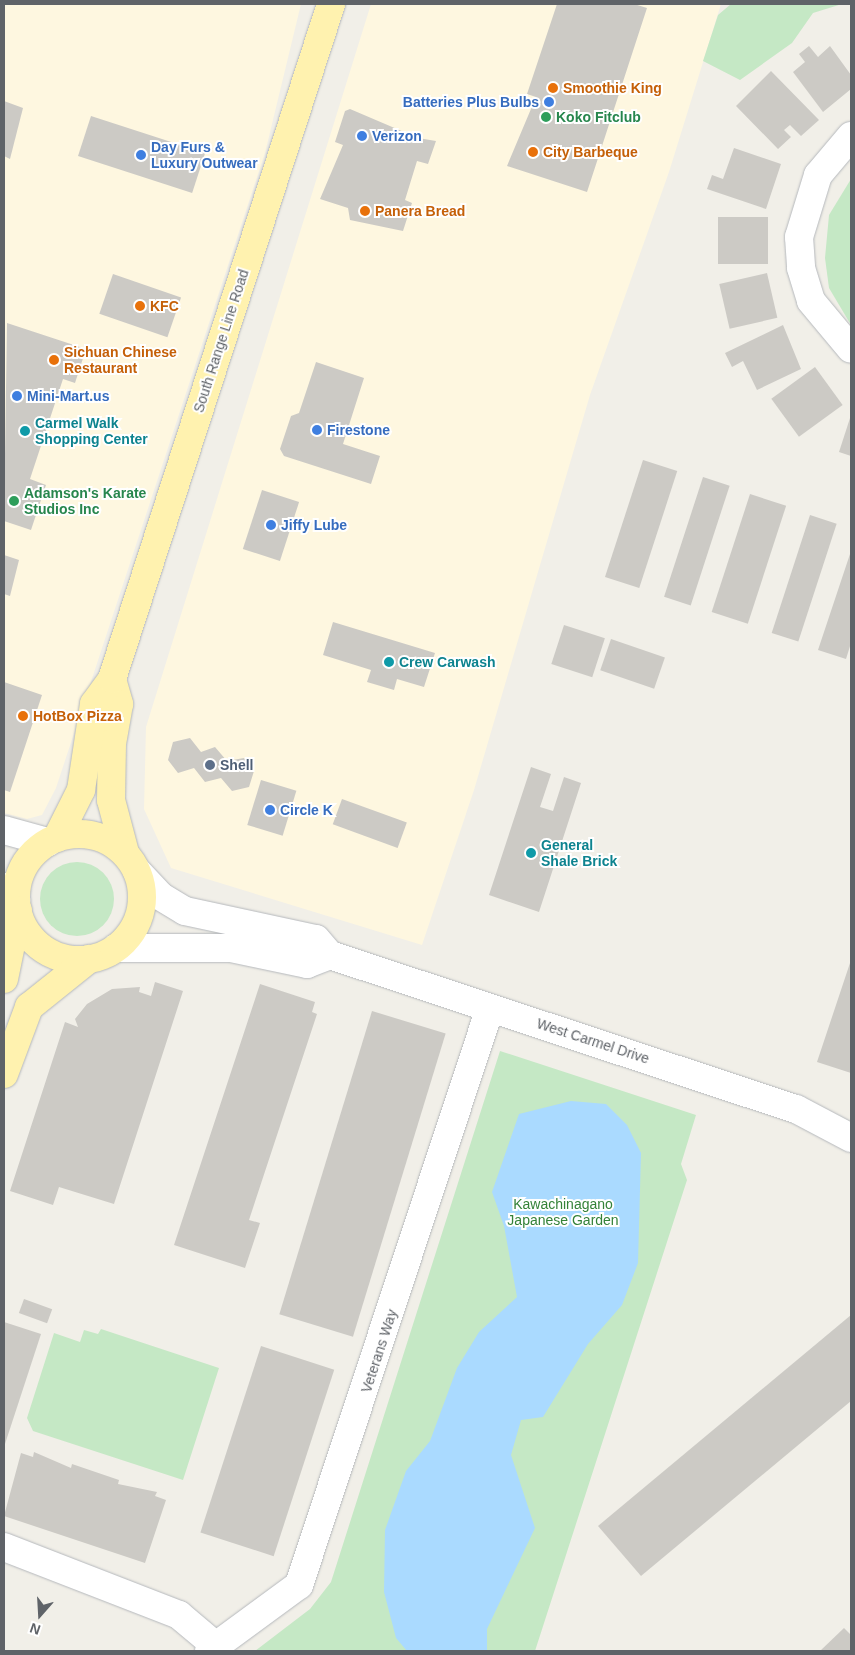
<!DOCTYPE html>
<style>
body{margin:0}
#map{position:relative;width:855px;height:1655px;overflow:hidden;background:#f1efe8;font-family:Arial,sans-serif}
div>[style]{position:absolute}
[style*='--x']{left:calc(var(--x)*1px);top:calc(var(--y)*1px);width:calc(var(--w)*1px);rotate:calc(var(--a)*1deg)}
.commercial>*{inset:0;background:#fef7e0}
.green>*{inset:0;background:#c5e8c5}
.round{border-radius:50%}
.water>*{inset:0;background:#aadaff}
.building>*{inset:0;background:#cccac5;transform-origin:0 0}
.roads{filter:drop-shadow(0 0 1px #b5b8bc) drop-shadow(0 0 1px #b5b8bc)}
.minor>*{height:28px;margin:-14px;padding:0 14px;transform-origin:14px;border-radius:14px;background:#fff}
.major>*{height:28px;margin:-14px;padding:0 14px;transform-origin:14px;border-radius:14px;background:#fff2af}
.major>.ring{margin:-14px;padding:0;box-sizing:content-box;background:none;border:28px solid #fff2af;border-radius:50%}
.dots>*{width:14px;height:14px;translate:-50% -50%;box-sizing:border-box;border:2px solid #fff;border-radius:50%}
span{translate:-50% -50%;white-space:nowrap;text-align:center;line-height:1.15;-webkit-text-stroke:4px #fff;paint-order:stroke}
.food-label{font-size:14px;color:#c56008;font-weight:700}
.left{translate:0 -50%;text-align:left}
.shop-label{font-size:14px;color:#366cbe;font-weight:700}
.right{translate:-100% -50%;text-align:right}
.leisure-label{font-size:14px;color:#27864d;font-weight:700}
.street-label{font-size:14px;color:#5f6368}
.culture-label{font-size:14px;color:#0d838f;font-weight:700}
.service-label{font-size:14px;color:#4e5e75;font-weight:700}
.park-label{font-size:14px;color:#348238}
.frame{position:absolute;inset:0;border:5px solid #5f6368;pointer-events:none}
.north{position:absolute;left:15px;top:1590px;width:50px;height:50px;-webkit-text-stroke:4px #fff;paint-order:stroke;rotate:199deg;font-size:14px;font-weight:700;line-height:20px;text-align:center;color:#5f6368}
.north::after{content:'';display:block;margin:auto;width:18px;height:22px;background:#5f6368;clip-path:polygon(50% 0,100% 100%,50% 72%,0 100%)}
</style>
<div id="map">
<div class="commercial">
<div style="clip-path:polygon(4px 4px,301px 4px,265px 153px,56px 788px,42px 815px,27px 819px,4px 813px)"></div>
<div style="clip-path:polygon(371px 4px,721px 4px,669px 172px,590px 395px,474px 790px,422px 945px,171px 868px,144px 809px,146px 727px)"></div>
</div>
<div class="green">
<div style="clip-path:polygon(731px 4px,842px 4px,813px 13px,792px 43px,740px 80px,703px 61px,718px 15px)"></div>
<div style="clip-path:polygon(851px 179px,851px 325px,829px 288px,825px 258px,829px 215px)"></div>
<div class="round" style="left:40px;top:862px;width:74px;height:74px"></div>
<div style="clip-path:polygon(500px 1051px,696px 1115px,681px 1164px,687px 1180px,535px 1651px,255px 1651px,310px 1609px,331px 1582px)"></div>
<div style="clip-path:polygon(101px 1329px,219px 1368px,183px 1480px,33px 1431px,27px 1418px,54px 1333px,80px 1342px,84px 1330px,98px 1334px)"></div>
</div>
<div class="water">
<div style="clip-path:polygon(571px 1101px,606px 1104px,627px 1125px,641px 1153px,638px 1263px,622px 1305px,588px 1344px,543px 1417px,521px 1420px,511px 1455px,535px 1528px,487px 1629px,487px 1651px,407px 1651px,396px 1638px,384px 1592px,385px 1530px,406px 1471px,430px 1441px,457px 1368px,479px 1332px,517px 1297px,504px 1226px,492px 1192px,519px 1114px)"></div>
</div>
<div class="building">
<div style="clip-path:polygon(557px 4px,634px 4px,647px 8px,587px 192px,507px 166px,536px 97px,527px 94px)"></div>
<div style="clip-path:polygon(809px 46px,818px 57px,830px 46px,851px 75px,851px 89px,823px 112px,793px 72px,805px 62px,799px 54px)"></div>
<div style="clip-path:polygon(771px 71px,819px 120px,801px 136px,790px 125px,784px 130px,791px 137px,778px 149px,736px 106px)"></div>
<div style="clip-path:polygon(4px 101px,23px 108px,10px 159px,4px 156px)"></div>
<div style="clip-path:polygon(350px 109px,418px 138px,436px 141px,428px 164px,417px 161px,405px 200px,412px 203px,403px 231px,350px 220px,348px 208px,320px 199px,343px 145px,335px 142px,345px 111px)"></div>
<div style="left:91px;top:116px;width:120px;height:42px;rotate:18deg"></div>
<div style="clip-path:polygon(734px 148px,781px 164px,766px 209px,707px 189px,712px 175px,723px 179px)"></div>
<div style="left:718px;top:217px;width:50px;height:47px"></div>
<div style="left:767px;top:273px;width:46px;height:49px;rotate:77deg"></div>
<div style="left:113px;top:274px;width:72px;height:42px;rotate:19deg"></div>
<div style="clip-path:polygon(7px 323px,86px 349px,75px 383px,63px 379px,30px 479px,46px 485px,31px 530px,4px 521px)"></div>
<div style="clip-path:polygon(783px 325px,801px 369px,757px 390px,743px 361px,732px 367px,725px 353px)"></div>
<div style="clip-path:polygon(316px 362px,364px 378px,343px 444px,380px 456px,371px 484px,284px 456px,280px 449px,291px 416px,299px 413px)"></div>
<div style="left:815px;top:367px;width:47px;height:54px;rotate:54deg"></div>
<div style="clip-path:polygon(851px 415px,851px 456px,839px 452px)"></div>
<div style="left:643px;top:460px;width:36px;height:123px;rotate:18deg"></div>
<div style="left:703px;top:477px;width:28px;height:126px;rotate:18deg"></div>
<div style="left:262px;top:490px;width:39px;height:62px;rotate:18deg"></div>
<div style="left:750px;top:494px;width:38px;height:124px;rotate:18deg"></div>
<div style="left:810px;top:515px;width:28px;height:124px;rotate:18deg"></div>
<div style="clip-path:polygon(851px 551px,851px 643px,846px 659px,818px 650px)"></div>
<div style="clip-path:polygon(4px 555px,19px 560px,10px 596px,4px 594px)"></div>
<div style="clip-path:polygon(333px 622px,435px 653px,424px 687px,397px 679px,394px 690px,367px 682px,371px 670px,323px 655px)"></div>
<div style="left:564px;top:625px;width:43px;height:41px;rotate:18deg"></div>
<div style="left:611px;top:639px;width:57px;height:33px;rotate:19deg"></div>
<div style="clip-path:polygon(4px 682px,42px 695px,10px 792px,4px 790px)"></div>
<div style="clip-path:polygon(190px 738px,201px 752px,215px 747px,227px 761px,244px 758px,254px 771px,249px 787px,232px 791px,221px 778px,205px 782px,194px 768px,178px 773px,168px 760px,173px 742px)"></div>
<div style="clip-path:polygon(531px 767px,551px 774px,540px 807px,553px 811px,564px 777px,581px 783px,539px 912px,489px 895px)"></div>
<div style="left:261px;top:780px;width:37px;height:47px;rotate:17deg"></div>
<div style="left:342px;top:799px;width:69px;height:27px;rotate:20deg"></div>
<div style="clip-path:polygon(851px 960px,851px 1073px,817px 1062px)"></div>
<div style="clip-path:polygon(155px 982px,183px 991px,114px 1204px,59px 1187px,53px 1205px,10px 1191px,65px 1022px,78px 1027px,75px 1019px,87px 1004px,112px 989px,140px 987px,139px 992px,151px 996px)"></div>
<div style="clip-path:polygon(260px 984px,315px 1002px,312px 1012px,317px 1014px,249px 1220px,260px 1223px,245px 1268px,174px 1245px)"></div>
<div style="left:372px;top:1011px;width:77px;height:317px;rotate:17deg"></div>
<div style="left:24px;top:1299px;width:30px;height:15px;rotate:20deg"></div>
<div style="clip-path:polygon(851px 1315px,851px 1401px,641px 1576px,598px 1526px)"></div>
<div style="clip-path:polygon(4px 1322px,41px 1334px,4px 1447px)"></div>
<div style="left:261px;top:1346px;width:77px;height:196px;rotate:18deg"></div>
<div style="clip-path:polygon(34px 1452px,71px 1468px,72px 1464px,119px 1480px,118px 1484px,157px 1492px,155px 1496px,166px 1500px,145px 1563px,4px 1516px,21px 1453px,33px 1457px)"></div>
<div style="clip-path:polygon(844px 1628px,851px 1635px,851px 1651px,820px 1651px)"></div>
</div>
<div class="roads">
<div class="minor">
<div style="--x:851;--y:136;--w:51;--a:130.2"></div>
<div style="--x:818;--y:175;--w:65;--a:107"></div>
<div style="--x:799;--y:237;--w:31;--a:86"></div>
<div style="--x:801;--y:268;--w:34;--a:73"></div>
<div style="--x:811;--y:301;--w:62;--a:50.2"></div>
<div style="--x:4;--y:830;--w:46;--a:15.3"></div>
<div style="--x:137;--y:871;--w:34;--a:47"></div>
<div style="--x:160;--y:896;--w:29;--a:31"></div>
<div style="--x:185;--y:911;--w:134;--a:12.1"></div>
<div style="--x:316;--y:939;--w:21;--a:49"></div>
<div style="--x:330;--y:955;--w:491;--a:18.3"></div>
<div style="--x:796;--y:1109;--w:62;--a:27.8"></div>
<div style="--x:4;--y:887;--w:18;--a:47"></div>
<div style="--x:116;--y:948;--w:115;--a:0"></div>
<div style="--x:231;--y:948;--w:78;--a:11.9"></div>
<div style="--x:307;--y:964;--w:25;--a:-21"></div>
<div style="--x:4;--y:1547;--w:188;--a:21.2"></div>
<div style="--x:179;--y:1615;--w:48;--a:40"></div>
<div style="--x:209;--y:1651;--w:112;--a:-36.3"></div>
<div style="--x:299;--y:1585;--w:608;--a:-71.68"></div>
</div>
<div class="major">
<div style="--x:112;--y:679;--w:26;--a:74"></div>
<div style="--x:119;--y:704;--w:40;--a:100"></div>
<div style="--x:112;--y:743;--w:57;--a:91"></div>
<div style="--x:111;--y:800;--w:55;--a:75.2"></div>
<div class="ring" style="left:16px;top:834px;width:98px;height:98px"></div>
<div style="--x:57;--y:838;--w:54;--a:-63.4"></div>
<div style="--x:81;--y:790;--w:87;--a:-81.4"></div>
<div style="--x:94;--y:704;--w:31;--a:-54"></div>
<div style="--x:112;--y:679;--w:710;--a:-72.02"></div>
<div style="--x:4;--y:979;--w:70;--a:-78.5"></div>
<div style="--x:4;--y:1074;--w:72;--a:-69.5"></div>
<div style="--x:29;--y:1007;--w:77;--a:-38.7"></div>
</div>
</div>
<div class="dots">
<div style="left:553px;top:88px;background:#e8710a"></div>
<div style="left:549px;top:102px;background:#3f7fe0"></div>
<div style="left:546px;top:117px;background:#2e9e5b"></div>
<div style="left:362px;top:136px;background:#3f7fe0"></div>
<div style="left:533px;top:152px;background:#e8710a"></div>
<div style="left:141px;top:155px;background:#3f7fe0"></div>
<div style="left:365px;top:211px;background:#e8710a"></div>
<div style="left:140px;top:306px;background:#e8710a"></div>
<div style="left:54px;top:360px;background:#e8710a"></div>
<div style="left:17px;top:396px;background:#3f7fe0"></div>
<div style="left:317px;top:430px;background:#3f7fe0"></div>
<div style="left:25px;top:431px;background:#0f9aa8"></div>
<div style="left:14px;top:501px;background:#2e9e5b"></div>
<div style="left:271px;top:525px;background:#3f7fe0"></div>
<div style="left:389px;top:662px;background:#0f9aa8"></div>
<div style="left:23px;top:716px;background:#e8710a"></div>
<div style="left:210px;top:765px;background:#5c6f8a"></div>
<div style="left:270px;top:810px;background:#3f7fe0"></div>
<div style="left:531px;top:853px;background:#0f9aa8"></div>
</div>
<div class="food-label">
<span class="left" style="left:563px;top:88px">Smoothie King</span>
<span class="left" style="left:543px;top:152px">City Barbeque</span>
<span class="left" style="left:375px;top:211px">Panera Bread</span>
<span class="left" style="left:150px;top:306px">KFC</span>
<span class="left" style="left:64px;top:360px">Sichuan Chinese<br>Restaurant</span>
<span class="left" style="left:33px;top:716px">HotBox Pizza</span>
</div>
<div class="shop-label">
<span class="right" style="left:539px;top:102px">Batteries Plus Bulbs</span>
<span class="left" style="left:372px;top:136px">Verizon</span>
<span class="left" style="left:151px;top:155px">Day Furs &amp;<br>Luxury Outwear</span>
<span class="left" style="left:27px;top:396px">Mini-Mart.us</span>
<span class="left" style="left:327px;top:430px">Firestone</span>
<span class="left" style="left:281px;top:525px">Jiffy Lube</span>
<span class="left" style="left:280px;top:810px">Circle K</span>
</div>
<div class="leisure-label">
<span class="left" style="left:556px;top:117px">Koko Fitclub</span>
<span class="left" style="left:24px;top:501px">Adamson's Karate<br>Studios Inc</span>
</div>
<div class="street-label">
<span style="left:221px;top:341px;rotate:-72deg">South Range Line Road</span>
<span style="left:593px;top:1041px;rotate:18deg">West Carmel Drive</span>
<span style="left:379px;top:1351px;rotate:-72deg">Veterans Way</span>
</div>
<div class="culture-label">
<span class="left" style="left:35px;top:431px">Carmel Walk<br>Shopping Center</span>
<span class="left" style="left:399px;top:662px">Crew Carwash</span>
<span class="left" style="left:541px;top:853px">General<br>Shale Brick</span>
</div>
<div class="service-label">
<span class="left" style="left:220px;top:765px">Shell</span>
</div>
<div class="park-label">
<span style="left:563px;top:1212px">Kawachinagano<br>Japanese Garden</span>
</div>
<div class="frame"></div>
<div class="north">N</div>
</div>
